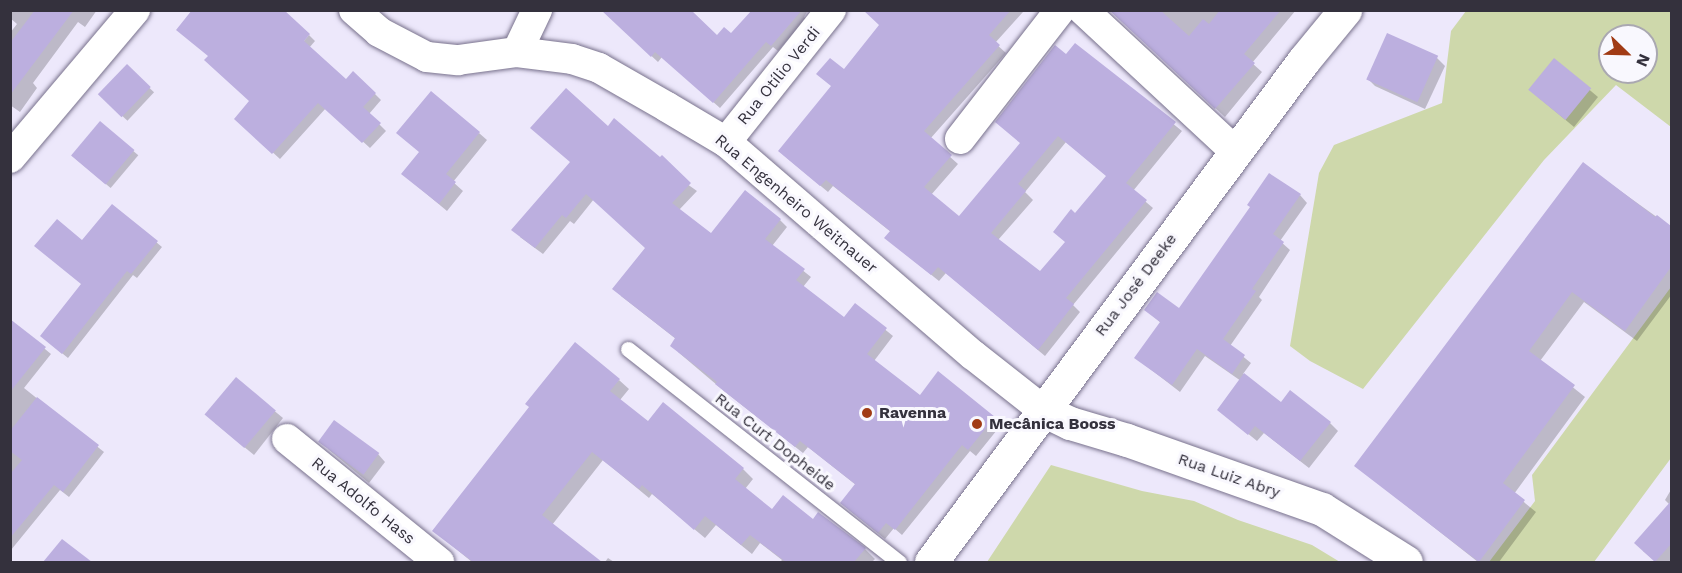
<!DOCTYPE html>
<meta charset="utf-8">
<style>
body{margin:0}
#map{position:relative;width:1682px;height:573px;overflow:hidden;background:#ede8fb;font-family:"Work Sans",sans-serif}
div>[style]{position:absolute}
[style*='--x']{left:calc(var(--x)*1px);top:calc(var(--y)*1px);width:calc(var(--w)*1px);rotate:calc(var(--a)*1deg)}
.green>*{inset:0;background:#ced8ab}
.shadow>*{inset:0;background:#0003;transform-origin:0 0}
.building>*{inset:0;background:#bcafdf;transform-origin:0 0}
.roads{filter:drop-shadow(0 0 2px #78718c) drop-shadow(0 0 2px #78718c)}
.service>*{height:15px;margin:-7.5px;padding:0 7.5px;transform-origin:7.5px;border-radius:7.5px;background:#fff}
.minor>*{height:30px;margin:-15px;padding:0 15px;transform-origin:15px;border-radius:15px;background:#fff}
.tertiary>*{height:33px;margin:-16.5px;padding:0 16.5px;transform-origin:16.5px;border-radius:16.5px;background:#fff}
.dots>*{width:16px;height:16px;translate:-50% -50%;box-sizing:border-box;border:3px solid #f9f8fe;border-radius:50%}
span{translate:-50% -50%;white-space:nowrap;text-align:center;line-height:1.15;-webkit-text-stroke:6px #f9f8fe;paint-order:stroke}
.street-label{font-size:16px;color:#34313d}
.poi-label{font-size:16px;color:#34313d;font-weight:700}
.left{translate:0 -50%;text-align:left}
.frame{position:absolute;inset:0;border:12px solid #34313d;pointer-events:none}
.north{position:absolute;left:1598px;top:24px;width:60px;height:60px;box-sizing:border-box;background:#f9f8fe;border:2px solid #aaa8b1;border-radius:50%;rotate:113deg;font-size:16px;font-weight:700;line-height:24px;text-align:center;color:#34313d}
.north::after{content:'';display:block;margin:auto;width:21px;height:27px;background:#a13b15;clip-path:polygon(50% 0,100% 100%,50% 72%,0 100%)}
</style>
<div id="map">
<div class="green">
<div style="clip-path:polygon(evenodd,1466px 11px,1671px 11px,1671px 127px,1616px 85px,1544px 160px,1363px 389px,1310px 361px,1290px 346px,1319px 173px,1334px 145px,1442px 103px,1451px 31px,1466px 11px,1610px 36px,1646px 36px,1646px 72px,1610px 72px,1610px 36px)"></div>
<div style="clip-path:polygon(1671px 287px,1671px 458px,1594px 562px,1489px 562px,1535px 501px,1532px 475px)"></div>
<div style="clip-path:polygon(1051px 465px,1142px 491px,1194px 501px,1238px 520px,1312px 545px,1340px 562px,987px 562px)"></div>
</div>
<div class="shadow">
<div style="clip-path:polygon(10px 10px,97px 10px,85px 27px,78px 22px,33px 83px,37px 88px,20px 112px,10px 105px,10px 33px,17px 24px,10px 18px)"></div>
<div style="clip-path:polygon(602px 10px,718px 37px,731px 36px,754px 10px,808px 10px,804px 17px,806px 19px,778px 51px,773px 47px,720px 108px,662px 57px,658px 62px)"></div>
<div style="clip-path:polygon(evenodd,876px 10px,1023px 12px,995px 43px,1006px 53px,930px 139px,958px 164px,931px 195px,960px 218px,1022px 143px,1067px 56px,1076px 45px,1182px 131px,1133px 191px,1153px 208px,1073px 305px,1080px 312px,1045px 356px,946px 273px,939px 281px,894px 245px,891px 232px,833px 186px,828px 192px,787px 158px,844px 71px,881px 25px,876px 10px,1066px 142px,1107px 176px,1076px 215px,1066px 242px,1040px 274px,998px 240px,1033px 200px,1025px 192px,1066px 142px)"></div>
<div style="clip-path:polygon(1110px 10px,1296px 10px,1252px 63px,1262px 72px,1225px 117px)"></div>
<div style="clip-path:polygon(309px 35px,315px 41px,309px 48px,346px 81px,375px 94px,381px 100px,369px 114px,386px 131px,370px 148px,326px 108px,280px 159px,236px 119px)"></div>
<div style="clip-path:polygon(1437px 58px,1445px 66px,1425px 109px,1375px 86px,1367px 78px)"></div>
<div style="clip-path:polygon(1554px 60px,1598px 97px,1574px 127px,1538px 97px)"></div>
<div style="left:127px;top:67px;width:37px;height:39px;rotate:43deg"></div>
<div style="left:100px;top:123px;width:50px;height:43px;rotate:40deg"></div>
<div style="clip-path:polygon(608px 128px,697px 191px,679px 210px,712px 235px,780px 220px,787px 227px,772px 246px,811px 277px,803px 287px,844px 319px,855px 305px,893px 336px,874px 361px,920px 397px,939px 373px,1001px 425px,976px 456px,970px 451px,902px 535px,894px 528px,885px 539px,849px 510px,856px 485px,808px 447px,803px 453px,724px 391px,678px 352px,676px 339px,621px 296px,646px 248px,594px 199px,574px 224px,570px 221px,543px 254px,520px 237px)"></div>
<div style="clip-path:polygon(479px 133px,487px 140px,453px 182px,463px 191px,447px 211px,411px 181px)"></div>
<div style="clip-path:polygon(1583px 164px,1672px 228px,1672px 294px,1637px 341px,1584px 302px,1540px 361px,1585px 397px,1514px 494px,1536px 512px,1499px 562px,1478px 562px,1356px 466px)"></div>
<div style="clip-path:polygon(1300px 195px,1307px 203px,1280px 241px,1290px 250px,1259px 297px,1262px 300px,1230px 346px,1251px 363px,1243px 374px,1281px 404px,1330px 423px,1338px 431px,1309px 468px,1264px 433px,1257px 441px,1219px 410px,1241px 381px,1205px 356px,1180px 392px,1136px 358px,1161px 323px,1146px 310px,1180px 310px)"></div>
<div style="clip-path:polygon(83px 242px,156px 242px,162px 247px,137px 278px,133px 275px,68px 358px,47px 341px,82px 285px)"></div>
<div style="clip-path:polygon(10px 320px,51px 354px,24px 388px,104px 452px,69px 497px,60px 490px,11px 550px)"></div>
<div style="clip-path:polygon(236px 379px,283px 418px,254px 455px,215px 423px)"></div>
<div style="clip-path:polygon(619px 380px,629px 389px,620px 400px,648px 423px,663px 404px,743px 469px,753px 479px,745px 489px,772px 511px,813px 521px,865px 549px,875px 559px,872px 562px,780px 562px,782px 560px,760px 543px,752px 554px,716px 525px,705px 538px,652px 494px,649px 498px,603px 460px,552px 525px,599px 562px,472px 562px,434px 531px)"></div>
<div style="clip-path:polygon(328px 449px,378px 454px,385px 462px,369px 483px)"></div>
<div style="clip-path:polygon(1672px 488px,1672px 560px,1669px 562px,1656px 562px,1643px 551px,1670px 505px,1665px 500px)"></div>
<div style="clip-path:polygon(62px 541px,90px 562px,45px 562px)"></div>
<div style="clip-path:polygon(608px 558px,614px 562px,605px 562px)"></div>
</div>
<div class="building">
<div style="clip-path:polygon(35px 10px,74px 10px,10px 95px,10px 43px)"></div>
<div style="clip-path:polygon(192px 10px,284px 10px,310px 34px,304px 41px,346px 79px,353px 71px,376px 93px,363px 107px,381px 123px,362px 143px,318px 103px,272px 154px,234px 119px,249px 101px,204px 60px,208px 56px,176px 30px)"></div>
<div style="clip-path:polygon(601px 10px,691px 10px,717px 35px,724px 27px,731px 33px,752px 10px,802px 10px,771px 46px,766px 42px,713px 103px,655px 52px,651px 57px)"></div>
<div style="clip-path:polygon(evenodd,863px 10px,1011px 10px,989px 35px,1000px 45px,924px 131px,952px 155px,924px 187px,959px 216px,1020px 143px,995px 122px,1055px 45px,1066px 54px,1075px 43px,1176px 122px,1126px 183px,1147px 200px,1066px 298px,1074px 304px,1038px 350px,938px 267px,931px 275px,884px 238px,890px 231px,826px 180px,820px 186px,778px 151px,831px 86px,816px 74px,830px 58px,844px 69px,879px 25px,863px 10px,1058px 136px,1106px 176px,1075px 213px,1071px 209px,1053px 232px,1065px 242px,1040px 271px,991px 233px,1026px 191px,1018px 184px,1058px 136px)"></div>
<div style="clip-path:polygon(1109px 10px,1160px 10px,1189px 36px,1203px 19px,1209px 24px,1220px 10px,1281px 10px,1244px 54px,1255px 63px,1215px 109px)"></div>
<div style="left:1387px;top:33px;width:56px;height:51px;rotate:24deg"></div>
<div style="left:1554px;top:58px;width:48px;height:41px;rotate:39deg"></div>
<div style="left:127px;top:64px;width:33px;height:42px;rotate:44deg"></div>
<div style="clip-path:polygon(566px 88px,608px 126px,614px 118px,660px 157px,662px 155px,691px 183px,672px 203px,711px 233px,745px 190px,781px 219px,765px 239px,805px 269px,796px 280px,844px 317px,855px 303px,887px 328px,867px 354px,920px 395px,938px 371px,995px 417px,968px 450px,962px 445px,895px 530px,886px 523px,878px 533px,840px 503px,855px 484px,800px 441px,795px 447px,715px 384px,717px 382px,670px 346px,675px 338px,612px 289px,645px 248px,586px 194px,566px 218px,562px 215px,535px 248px,511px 230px,570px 162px,530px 128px)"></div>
<div style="clip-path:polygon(431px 91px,480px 132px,446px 174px,456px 182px,439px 204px,401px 174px,419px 152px,396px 133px)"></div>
<div style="left:100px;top:121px;width:45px;height:45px;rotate:40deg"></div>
<div style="clip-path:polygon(1583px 162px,1655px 217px,1657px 215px,1671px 226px,1671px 267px,1625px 331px,1572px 292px,1529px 351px,1575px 385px,1503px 483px,1525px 500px,1479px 562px,1354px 466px)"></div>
<div style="clip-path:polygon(1269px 173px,1301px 194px,1273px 234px,1284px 242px,1252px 289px,1256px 291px,1223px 339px,1245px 355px,1232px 374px,1197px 349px,1172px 385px,1134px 358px,1160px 322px,1144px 310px,1157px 292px,1179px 308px,1250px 207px,1247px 205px)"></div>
<div style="clip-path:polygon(112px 204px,158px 241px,131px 274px,127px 271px,62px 354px,40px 336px,81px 284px,34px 246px,57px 219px,82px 240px)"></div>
<div style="clip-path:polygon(10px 319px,46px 347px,10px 392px)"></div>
<div style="clip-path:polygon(575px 342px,620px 379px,610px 391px,648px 421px,663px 402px,744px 468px,735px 479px,772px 509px,783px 495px,813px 519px,818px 512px,866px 548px,854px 562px,786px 562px,750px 535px,741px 545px,705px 516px,694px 530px,642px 485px,639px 489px,592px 452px,542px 515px,602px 562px,473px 562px,432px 531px,529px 407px,525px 404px)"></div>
<div style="clip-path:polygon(1244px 373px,1281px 402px,1290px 390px,1331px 422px,1300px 461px,1255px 426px,1248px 435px,1217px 410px)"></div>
<div style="left:236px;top:377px;width:52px;height:49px;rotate:40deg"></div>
<div style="clip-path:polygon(37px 397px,99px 445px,63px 492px,54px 485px,10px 538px,10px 474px,22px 460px,10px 451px,10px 431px)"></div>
<div style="left:334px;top:420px;width:56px;height:27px;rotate:36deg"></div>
<div style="clip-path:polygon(1671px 501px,1671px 544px,1655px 562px,1634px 543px)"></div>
<div style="clip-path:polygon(62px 539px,92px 562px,43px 562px)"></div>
</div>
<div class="roads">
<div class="service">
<div style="--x:628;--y:349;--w:345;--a:38.2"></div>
</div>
<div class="minor">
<div style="--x:354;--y:10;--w:33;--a:41"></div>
<div style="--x:379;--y:32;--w:54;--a:27.5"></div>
<div style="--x:427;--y:57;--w:31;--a:6"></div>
<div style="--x:458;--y:60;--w:60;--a:-7.7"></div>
<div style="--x:517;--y:52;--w:55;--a:7.3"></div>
<div style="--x:572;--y:59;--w:28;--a:18"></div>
<div style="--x:599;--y:68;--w:78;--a:29.8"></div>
<div style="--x:667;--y:107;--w:69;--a:30.7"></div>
<div style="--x:726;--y:142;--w:326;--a:40.8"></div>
<div style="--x:973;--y:355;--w:89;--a:38.2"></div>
<div style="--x:1083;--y:10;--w:209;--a:42.9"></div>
<div style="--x:517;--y:52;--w:47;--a:-64.5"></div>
<div style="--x:960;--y:139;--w:163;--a:-52.2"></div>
<div style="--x:726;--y:142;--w:169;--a:-51.5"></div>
<div style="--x:10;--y:158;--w:194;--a:-49.8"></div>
<div style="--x:287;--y:439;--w:196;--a:39"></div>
</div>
<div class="tertiary">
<div style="--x:1043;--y:410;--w:30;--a:26"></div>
<div style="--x:1070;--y:423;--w:59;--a:16.6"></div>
<div style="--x:1127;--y:440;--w:207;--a:19.5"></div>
<div style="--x:1322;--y:509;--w:99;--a:32.2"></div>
<div style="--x:931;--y:562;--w:625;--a:-53.39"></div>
<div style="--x:1304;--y:60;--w:65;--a:-50.6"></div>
</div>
</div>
<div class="dots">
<div style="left:867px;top:413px;background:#a13b15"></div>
<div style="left:977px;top:424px;background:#a13b15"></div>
</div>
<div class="street-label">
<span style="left:779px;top:76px;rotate:-51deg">Rua Otílio Verdi</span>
<span style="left:796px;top:204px;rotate:40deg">Rua Engenheiro Weitnauer</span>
<span style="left:1136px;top:285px;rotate:-53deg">Rua José Deeke</span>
<span style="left:775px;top:442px;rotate:38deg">Rua Curt Dopheide</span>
<span style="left:1229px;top:476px;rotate:19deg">Rua Luiz Abry</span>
<span style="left:363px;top:501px;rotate:39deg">Rua Adolfo Hass</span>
</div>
<div class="poi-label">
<span class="left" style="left:879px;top:413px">Ravenna</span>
<span class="left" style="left:989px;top:424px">Mecânica Booss</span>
</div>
<div class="frame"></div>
<div class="north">N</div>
</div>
